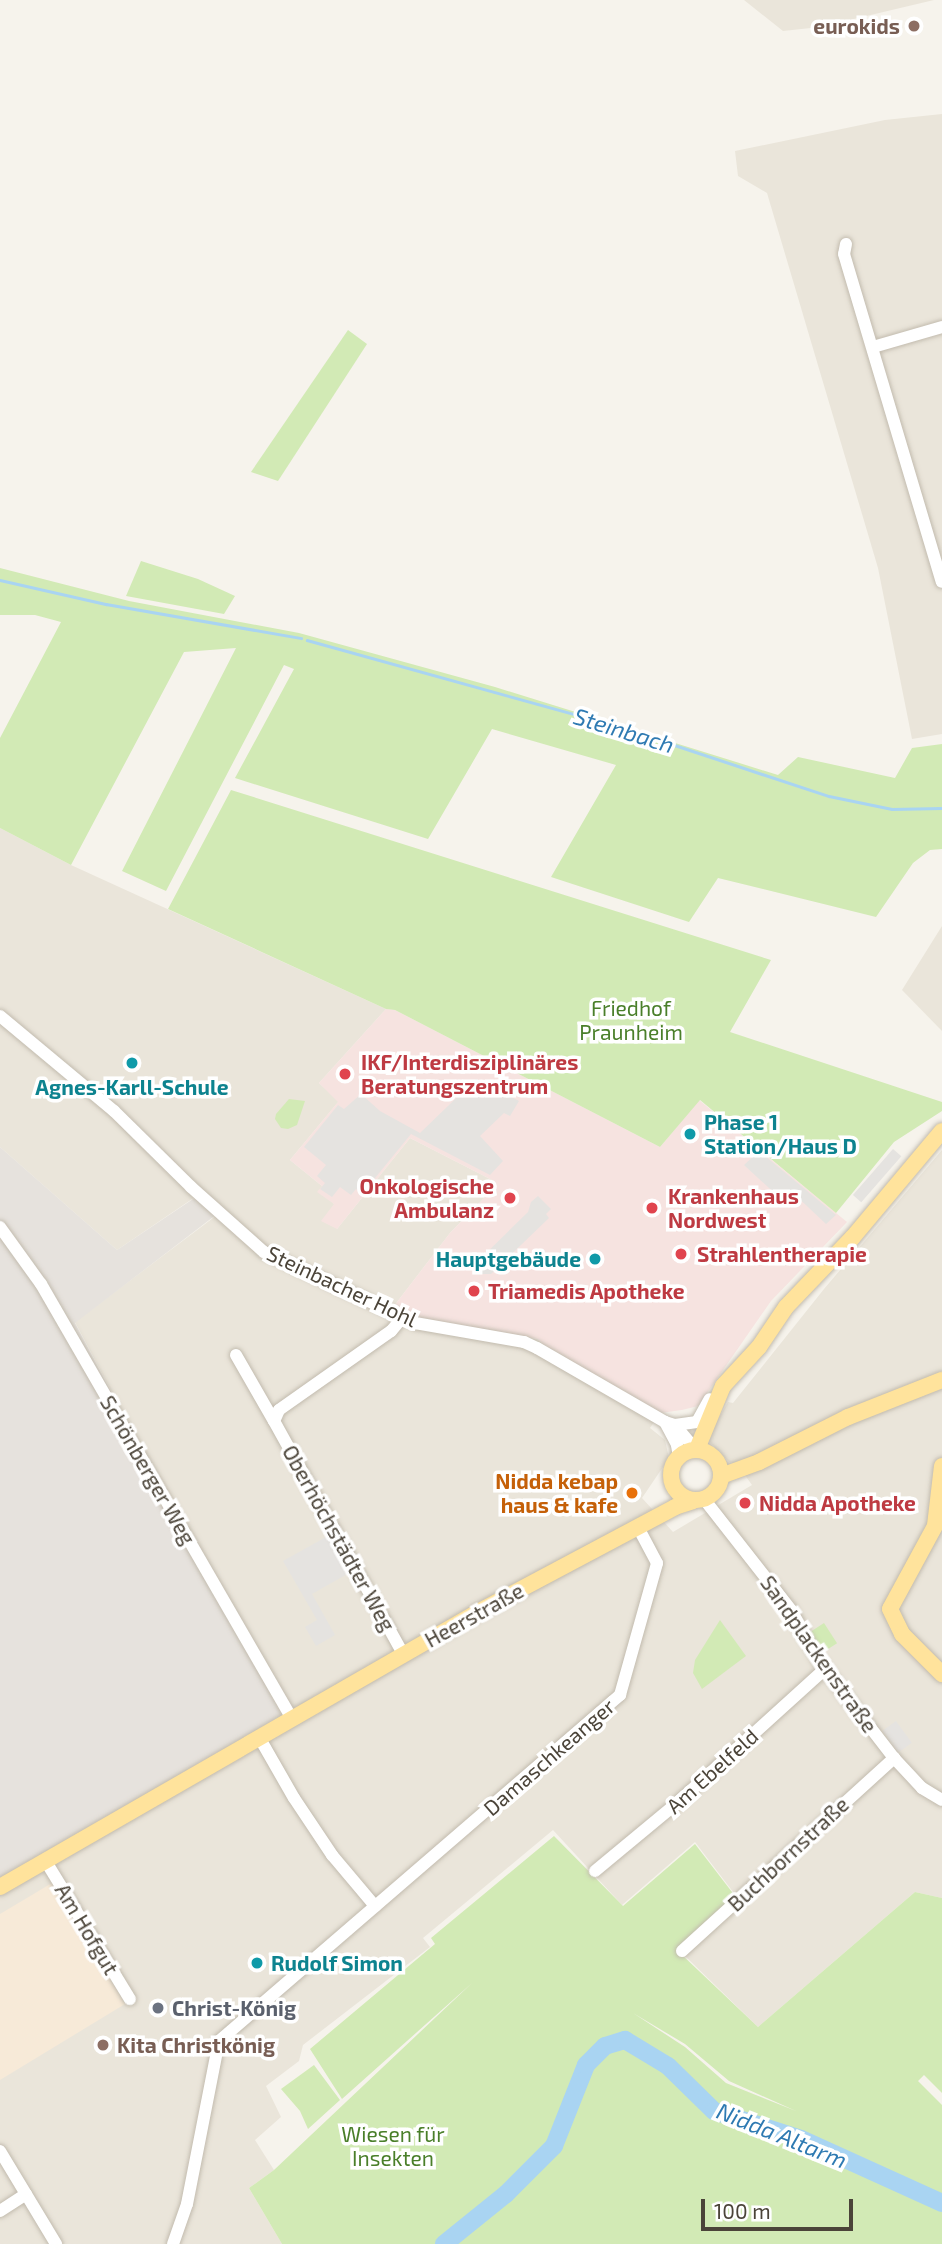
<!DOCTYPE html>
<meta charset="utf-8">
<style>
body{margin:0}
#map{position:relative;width:942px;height:2244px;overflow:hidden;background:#f6f3ec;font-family:"Exo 2",sans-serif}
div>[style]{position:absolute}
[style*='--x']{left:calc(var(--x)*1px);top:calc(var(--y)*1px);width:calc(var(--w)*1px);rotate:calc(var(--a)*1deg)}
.residential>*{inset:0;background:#eae5da}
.commercial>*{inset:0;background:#f7ead8}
.industrial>*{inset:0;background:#e6e2dd}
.medical>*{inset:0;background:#f6e3e0}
.green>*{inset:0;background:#d2eab5;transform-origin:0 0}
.parking>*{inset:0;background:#e5e3e0;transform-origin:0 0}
.stream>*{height:2.5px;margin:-1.25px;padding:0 1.25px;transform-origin:1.25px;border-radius:1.25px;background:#a9d4f2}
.river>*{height:18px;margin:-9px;padding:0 9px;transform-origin:9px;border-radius:9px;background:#a9d4f2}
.roads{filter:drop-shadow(0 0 2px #c2bbae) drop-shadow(0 0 2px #c2bbae)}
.minor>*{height:12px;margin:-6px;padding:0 6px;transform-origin:6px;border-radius:6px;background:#fff}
.major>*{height:16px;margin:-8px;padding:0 8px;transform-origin:8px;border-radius:8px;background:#ffe39c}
.major>.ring{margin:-8px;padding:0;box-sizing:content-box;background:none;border:16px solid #ffe39c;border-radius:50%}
.dots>*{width:19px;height:19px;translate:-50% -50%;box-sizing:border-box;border:4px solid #fff;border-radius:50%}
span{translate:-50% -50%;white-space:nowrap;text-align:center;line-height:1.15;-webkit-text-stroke:7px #fff;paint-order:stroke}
.education-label{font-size:21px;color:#785e54;font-weight:700}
.right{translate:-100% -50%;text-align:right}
.left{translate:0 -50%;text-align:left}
.park-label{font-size:21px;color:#4a7f2a}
.health-label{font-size:21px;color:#be3a42;font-weight:700}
.culture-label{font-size:21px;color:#0d838f;font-weight:700}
.street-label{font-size:21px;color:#4b4439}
.food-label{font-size:21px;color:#c56008;font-weight:700}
.worship-label{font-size:21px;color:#5b616d;font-weight:700}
.water-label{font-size:23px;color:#2e7ab2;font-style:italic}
.scale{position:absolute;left:701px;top:2199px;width:152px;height:32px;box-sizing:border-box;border:4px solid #4b4439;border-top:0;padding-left:9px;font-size:21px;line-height:24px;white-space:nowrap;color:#4b4439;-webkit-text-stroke:5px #fff;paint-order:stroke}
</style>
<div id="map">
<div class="residential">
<div style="clip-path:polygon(744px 0,934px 0,820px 27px,783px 31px)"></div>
<div style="clip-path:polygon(942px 114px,942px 734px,912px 739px,878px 568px,767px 193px,738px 176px,735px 151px,885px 120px)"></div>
<div style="clip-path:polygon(0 828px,71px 865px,386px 1009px,319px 1083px,339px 1101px,290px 1160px,322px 1186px,334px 1204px,337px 1229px,410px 1138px,494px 1181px,492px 1190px,450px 1233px,394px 1306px,523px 1338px,538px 1339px,552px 1353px,660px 1413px,650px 1428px,665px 1440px,669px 1458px,642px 1498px,673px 1532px,752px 1485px,737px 1464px,729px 1462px,709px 1441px,717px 1421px,728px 1402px,733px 1403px,824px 1289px,942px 1150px,942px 1898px,915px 1892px,758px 2027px,682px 1953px,743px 1905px,695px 1842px,622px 1905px,553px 1830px,423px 1938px,430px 1947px,303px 2045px,299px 2061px,266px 2086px,281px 2117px,255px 2140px,274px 2170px,249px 2188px,282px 2244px,0 2244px,0 1892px,285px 1722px,75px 1322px,217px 1215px,198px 1195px,117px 1250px,0 1147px)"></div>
<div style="clip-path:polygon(942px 926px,942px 1031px,902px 990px)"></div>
</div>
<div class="commercial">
<div style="clip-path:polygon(52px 1883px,125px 2004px,0 2080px,0 1914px)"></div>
</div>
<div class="industrial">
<div style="clip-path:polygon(0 1147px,117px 1250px,199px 1195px,217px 1214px,75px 1323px,285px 1722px,0 1889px)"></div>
</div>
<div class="medical">
<div style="clip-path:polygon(386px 1009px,395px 1010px,660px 1147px,699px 1100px,847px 1222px,771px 1301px,698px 1406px,682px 1410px,660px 1413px,552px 1353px,538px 1339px,422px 1319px,394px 1306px,450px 1233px,492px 1190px,494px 1181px,410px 1138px,337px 1229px,321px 1221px,334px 1204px,317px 1192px,322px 1186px,290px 1160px,338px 1102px,319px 1083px)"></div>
</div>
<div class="green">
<div style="clip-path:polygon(348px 330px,367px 344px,278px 481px,251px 472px)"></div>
<div style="clip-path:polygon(141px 561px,198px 579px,235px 596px,224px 614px,126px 596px)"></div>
<div style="clip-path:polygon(0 568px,129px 601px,299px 633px,495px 687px,778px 775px,798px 757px,895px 778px,912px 748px,942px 744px,942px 849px,930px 850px,913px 863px,876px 917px,718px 878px,689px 922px,551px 877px,616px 765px,492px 729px,428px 839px,235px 778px,294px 669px,284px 665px,166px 891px,122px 871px,236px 648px,184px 652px,71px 865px,0 828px,0 738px,61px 622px,35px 615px,0 615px)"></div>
<div style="clip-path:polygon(231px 790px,771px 960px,730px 1032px,942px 1102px,942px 1111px,894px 1142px,836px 1213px,700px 1100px,660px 1147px,395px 1010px,386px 1009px,168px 909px)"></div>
<div style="clip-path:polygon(289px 1099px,305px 1101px,297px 1125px,288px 1129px,281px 1128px,275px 1119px,276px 1114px)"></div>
<div style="clip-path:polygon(720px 1620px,746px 1656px,702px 1689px,693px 1673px,695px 1660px)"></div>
<div style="left:824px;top:1623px;width:24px;height:21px;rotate:57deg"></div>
<div style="clip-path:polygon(evenodd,554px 1836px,623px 1906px,695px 1844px,742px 1905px,680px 1953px,758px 2027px,915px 1892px,942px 1898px,942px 2093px,924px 2075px,918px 2081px,942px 2105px,942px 2244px,282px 2244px,249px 2188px,274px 2170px,472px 1983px,342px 2099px,310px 2049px,435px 1944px,431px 1938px,554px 1836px,633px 2013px,685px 2044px,729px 2081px,796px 2111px,726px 2083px,685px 2047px,633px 2013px)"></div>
<div style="clip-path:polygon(314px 2065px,340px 2100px,308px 2129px,300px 2111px,281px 2089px)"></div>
</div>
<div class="parking">
<div style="clip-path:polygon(476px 1079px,519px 1101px,510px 1116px,504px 1113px,480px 1136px,503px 1161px,490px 1175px,411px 1134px,362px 1194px,356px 1189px,351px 1195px,340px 1187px,332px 1197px,320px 1189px,325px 1183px,317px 1176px,326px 1165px,304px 1147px,338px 1105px,344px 1109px,361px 1094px,380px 1111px,420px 1133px)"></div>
<div style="left:893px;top:1149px;width:11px;height:61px;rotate:41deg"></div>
<div style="clip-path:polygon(759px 1151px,836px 1215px,826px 1224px,791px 1191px,781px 1199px,744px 1165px)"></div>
<div style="clip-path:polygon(538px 1196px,551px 1209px,546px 1214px,549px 1218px,491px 1274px,479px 1274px,475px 1268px,477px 1262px,528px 1212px,531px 1202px)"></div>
<div style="clip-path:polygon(328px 1536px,349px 1573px,312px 1594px,335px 1635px,316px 1646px,305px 1627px,317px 1620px,283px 1561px)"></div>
<div style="left:896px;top:1721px;width:27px;height:17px;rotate:54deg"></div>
</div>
<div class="stream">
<div style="--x:0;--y:580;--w:109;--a:12.8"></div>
<div style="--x:106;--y:604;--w:198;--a:9.9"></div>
<div style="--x:307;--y:640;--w:322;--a:15.5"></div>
<div style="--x:617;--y:726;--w:223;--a:18.3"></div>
<div style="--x:829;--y:796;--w:64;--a:11.7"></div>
<div style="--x:892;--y:809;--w:50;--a:-1.1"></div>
</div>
<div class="river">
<div style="--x:444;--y:2244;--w:80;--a:-38.9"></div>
<div style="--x:506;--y:2194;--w:68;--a:-45"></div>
<div style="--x:554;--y:2146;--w:87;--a:-68.4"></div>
<div style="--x:586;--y:2065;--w:27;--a:-45"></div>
<div style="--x:605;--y:2046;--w:21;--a:-17"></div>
<div style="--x:625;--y:2040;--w:50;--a:31.2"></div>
<div style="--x:668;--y:2066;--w:64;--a:44.4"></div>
<div style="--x:714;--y:2111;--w:91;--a:17.8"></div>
<div style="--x:801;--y:2139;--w:155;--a:24.4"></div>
</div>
<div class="roads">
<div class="minor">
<div style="--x:846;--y:244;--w:10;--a:101"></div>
<div style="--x:844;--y:254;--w:342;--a:73.4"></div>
<div style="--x:873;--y:347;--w:72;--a:-16.2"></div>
<div style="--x:0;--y:1016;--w:148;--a:39.8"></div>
<div style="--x:114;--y:1111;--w:108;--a:44.6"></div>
<div style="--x:191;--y:1187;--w:98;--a:41.7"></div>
<div style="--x:264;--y:1252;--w:167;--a:25.2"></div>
<div style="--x:415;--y:1323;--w:111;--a:9.9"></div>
<div style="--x:524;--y:1342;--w:14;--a:25"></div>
<div style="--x:537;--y:1348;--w:148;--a:30"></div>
<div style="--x:665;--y:1422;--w:10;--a:17"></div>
<div style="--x:675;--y:1425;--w:22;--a:-8"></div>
<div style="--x:697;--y:1422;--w:26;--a:-61"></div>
<div style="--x:0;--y:1227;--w:70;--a:54.3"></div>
<div style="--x:41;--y:1284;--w:500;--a:60"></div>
<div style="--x:402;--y:1318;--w:17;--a:130"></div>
<div style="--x:391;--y:1331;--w:137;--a:144.8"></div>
<div style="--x:279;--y:1410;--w:12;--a:114"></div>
<div style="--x:274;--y:1421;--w:266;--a:61"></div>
<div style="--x:236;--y:1355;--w:76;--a:60.1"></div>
<div style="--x:665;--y:1422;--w:26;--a:62"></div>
<div style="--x:677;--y:1445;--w:12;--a:81"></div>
<div style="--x:675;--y:1425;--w:31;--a:50"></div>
<div style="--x:704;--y:1499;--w:141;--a:51.9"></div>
<div style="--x:791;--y:1610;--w:58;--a:61.2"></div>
<div style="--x:819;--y:1661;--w:123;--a:52.3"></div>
<div style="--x:894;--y:1758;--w:41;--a:47"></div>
<div style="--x:922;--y:1788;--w:23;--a:31"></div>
<div style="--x:259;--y:1737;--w:70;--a:60.2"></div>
<div style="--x:294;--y:1798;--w:69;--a:56.3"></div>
<div style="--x:332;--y:1855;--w:67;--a:49.9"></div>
<div style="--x:45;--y:1860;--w:163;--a:58.6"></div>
<div style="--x:595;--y:1871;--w:105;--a:-39.6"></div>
<div style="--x:676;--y:1804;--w:201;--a:-42.2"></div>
<div style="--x:682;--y:1951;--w:287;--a:-42.3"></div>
<div style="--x:0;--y:2151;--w:109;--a:58.9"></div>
<div style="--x:0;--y:2211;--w:31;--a:-33"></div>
<div style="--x:173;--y:2244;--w:42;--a:-70.7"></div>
<div style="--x:187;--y:2204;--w:166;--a:-78.9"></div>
<div style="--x:219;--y:2041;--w:530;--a:-40.79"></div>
<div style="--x:620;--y:1695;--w:137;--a:-74.3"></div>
<div style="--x:657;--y:1563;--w:40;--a:-118"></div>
</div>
<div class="major">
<div style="--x:697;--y:1449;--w:68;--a:-67.6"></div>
<div style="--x:723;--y:1386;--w:53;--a:-47.3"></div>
<div style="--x:759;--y:1347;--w:48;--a:-56"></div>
<div style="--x:786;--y:1307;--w:97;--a:-46.3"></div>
<div style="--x:853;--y:1237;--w:138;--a:-50"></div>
<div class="ring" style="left:671px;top:1450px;width:34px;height:34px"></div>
<div style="--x:942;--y:1466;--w:60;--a:96.7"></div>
<div style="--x:935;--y:1526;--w:94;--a:118.5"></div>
<div style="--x:890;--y:1609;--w:28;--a:64"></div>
<div style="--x:902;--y:1634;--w:57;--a:45"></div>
<div style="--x:721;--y:1476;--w:40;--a:-20.2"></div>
<div style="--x:759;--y:1462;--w:100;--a:-26.8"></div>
<div style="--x:848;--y:1417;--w:101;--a:-21.5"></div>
<div style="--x:0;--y:1887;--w:549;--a:-29.93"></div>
<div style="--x:476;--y:1613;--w:225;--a:-28"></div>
<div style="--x:675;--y:1507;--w:19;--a:-18"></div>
</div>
</div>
<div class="dots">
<div style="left:914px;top:26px;background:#8d6e63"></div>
<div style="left:132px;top:1063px;background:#0f9aa8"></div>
<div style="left:345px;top:1074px;background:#e0444e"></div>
<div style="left:690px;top:1134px;background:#0f9aa8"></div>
<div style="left:510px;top:1198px;background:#e0444e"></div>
<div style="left:652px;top:1208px;background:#e0444e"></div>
<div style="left:681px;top:1254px;background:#e0444e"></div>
<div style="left:595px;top:1259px;background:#0f9aa8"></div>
<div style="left:474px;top:1291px;background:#e0444e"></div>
<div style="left:632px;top:1493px;background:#e8710a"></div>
<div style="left:745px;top:1503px;background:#e0444e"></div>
<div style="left:257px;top:1963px;background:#0f9aa8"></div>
<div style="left:158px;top:2008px;background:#6b7280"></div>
<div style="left:103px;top:2045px;background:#8d6e63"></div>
</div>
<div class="education-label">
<span class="right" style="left:900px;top:26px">eurokids</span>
<span class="left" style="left:117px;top:2045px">Kita Christkönig</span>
</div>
<div class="park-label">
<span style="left:631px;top:1020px">Friedhof<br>Praunheim</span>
<span style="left:393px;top:2146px">Wiesen für<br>Insekten</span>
</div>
<div class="health-label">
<span class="left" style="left:361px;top:1074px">IKF/Interdisziplinäres<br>Beratungszentrum</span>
<span class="right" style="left:494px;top:1198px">Onkologische<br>Ambulanz</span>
<span class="left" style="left:668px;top:1208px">Krankenhaus<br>Nordwest</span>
<span class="left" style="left:697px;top:1254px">Strahlentherapie</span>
<span class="left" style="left:488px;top:1291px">Triamedis Apotheke</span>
<span class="left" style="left:759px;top:1503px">Nidda Apotheke</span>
</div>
<div class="culture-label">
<span style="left:132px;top:1087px">Agnes-Karll-Schule</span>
<span class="left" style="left:704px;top:1134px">Phase 1<br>Station/Haus D</span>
<span class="right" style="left:581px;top:1259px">Hauptgebäude</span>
<span class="left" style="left:271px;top:1963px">Rudolf Simon</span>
</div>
<div class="street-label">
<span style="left:342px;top:1286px;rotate:25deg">Steinbacher Hohl</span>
<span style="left:148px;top:1470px;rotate:60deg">Schönberger Weg</span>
<span style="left:339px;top:1538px;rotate:61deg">Oberhöchstädter Weg</span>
<span style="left:474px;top:1615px;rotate:-29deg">Heerstraße</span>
<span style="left:819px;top:1654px;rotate:55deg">Sandplackenstraße</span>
<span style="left:549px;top:1757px;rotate:-41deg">Damaschkeanger</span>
<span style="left:712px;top:1771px;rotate:-42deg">Am Ebelfeld</span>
<span style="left:788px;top:1854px;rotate:-43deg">Buchbornstraße</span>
<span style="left:87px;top:1929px;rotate:59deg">Am Hofgut</span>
</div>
<div class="food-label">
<span class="right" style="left:618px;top:1493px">Nidda kebap<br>haus &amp; kafe</span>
</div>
<div class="worship-label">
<span class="left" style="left:172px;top:2008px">Christ-König</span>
</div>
<div class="water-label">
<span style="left:624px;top:730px;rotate:17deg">Steinbach</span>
<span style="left:782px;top:2135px;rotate:22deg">Nidda Altarm</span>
</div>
<div class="scale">100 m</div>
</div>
